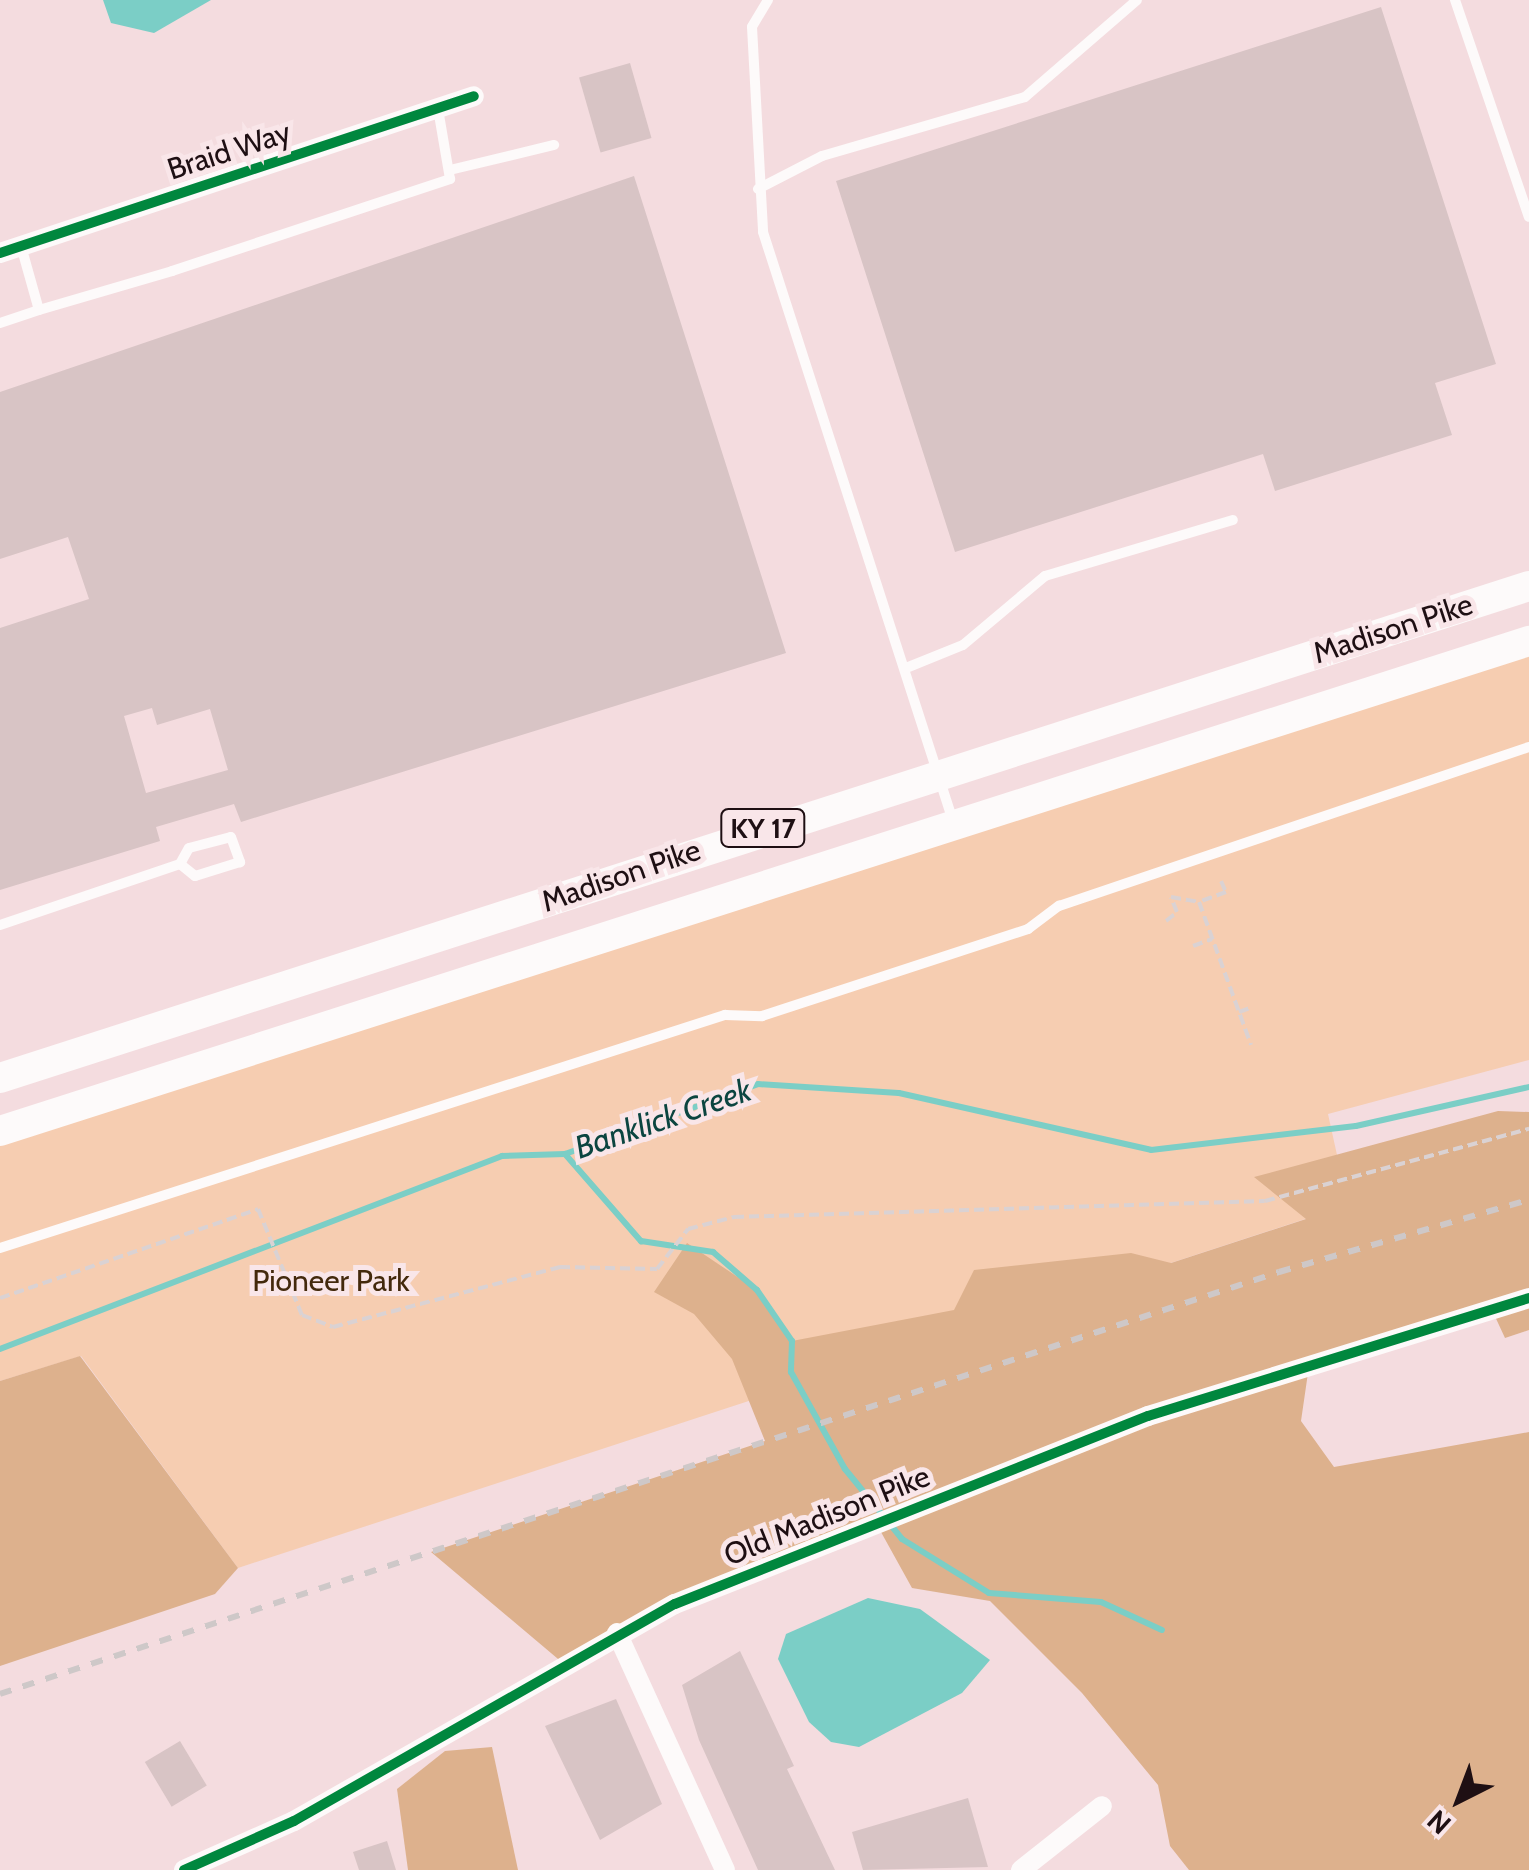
<!DOCTYPE html>
<style>
body{margin:0}
#map{position:relative;width:1529px;height:1870px;overflow:hidden;background:#f4dcdf;font-family:Cabin,sans-serif}
div>[style]{position:absolute}
[style*='--x']{left:calc(var(--x)*1px);top:calc(var(--y)*1px);width:calc(var(--w)*1px);rotate:calc(var(--a)*1deg)}
.green>*{inset:0;background:#f6cdb1}
.forest>*{inset:0;background:#ddb18d}
.water>*{inset:0;background:#7bcec6}
.stream>*{height:6px;margin:-3px;padding:0 3px;transform-origin:3px;border-radius:3px;background:#7bcec6}
.building>*{inset:0;background:#d8c4c5;transform-origin:0 0}
.path>*{height:4px;margin-top:-2px;transform-origin:0;background:repeating-linear-gradient(90deg,#dad2d3 0 10px,transparent 0 15px)}
.lane>*{height:10px;margin:-5px;padding:0 5px;transform-origin:5px;border-radius:5px;background:#fdfafa}
.street>*{height:20px;margin:-10px;padding:0 10px;transform-origin:10px;border-radius:10px;background:#fdfafa}
.primary>*{height:30px;margin:-15px;padding:0 15px;transform-origin:15px;border-radius:15px;background:#fdfafa}
.rail>*{height:6px;margin-top:-3px;transform-origin:0;background:repeating-linear-gradient(90deg,#cec8c8 0 12px,transparent 0 24px)}
.cycleway>*{height:10px;margin:-5px;padding:0 5px;transform-origin:5px;border-radius:5px;background:#00873e}
span{translate:-50% -50%;white-space:nowrap;text-align:center;line-height:1.15;-webkit-text-stroke:10px #f9e6e9;paint-order:stroke}
.shield-label span{padding:2px 8px;background:#f9e6e9;border:2px solid;border-radius:8px;-webkit-text-stroke-width:0}
.shield-label{font-size:28px;color:#1e0f13;font-weight:700}
.street-label{font-size:30px;color:#1e0f13}
.park-label{font-size:30px;color:#43290c}
.water-label{font-size:32px;color:#0b4540;font-style:italic}
.north{position:absolute;left:1409px;top:1750px;width:100px;height:100px;-webkit-text-stroke:8px #f9e6e9;paint-order:stroke;rotate:222deg;font-size:28px;font-weight:700;line-height:40px;text-align:center;color:#1e0f13}
.north::after{content:'';display:block;margin:auto;width:35px;height:45px;background:#1e0f13;clip-path:polygon(50% 0,100% 100%,50% 72%,0 100%)}
</style>
<div id="map">
<div class="green">
<div style="clip-path:polygon(1529px 641px,1529px 1060px,1328px 1114px,1348px 1205px,238px 1568px,81px 1356px,0 1381px,0 1131px)"></div>
</div>
<div class="forest">
<div style="clip-path:polygon(1498px 1111px,1529px 1112px,1529px 1330px,1505px 1338px,1492px 1310px,1309px 1366px,1301px 1421px,1334px 1467px,1529px 1432px,1529px 1870px,1189px 1870px,1170px 1846px,1158px 1785px,1082px 1693px,990px 1601px,912px 1588px,876px 1523px,564px 1664px,431px 1552px,765px 1441px,732px 1359px,694px 1314px,654px 1292px,687px 1243px,757px 1290px,792px 1341px,954px 1310px,974px 1270px,1131px 1253px,1171px 1263px,1306px 1219px,1254px 1177px)"></div>
<div style="clip-path:polygon(80px 1356px,238px 1568px,215px 1594px,0 1666px,0 1381px)"></div>
<div style="clip-path:polygon(492px 1747px,518px 1870px,408px 1870px,397px 1789px,445px 1751px)"></div>
</div>
<div class="water">
<div style="clip-path:polygon(103px 0,211px 0,154px 33px,111px 23px)"></div>
<div style="clip-path:polygon(868px 1598px,920px 1609px,990px 1660px,962px 1693px,859px 1747px,831px 1742px,809px 1722px,778px 1659px,786px 1634px)"></div>
</div>
<div class="stream">
<div style="--x:565;--y:1154;--w:116;--a:48.9"></div>
<div style="--x:641;--y:1241;--w:73;--a:8.7"></div>
<div style="--x:713;--y:1252;--w:58;--a:40.8"></div>
<div style="--x:757;--y:1290;--w:62;--a:55.5"></div>
<div style="--x:792;--y:1341;--w:31;--a:92"></div>
<div style="--x:791;--y:1372;--w:111;--a:60.9"></div>
<div style="--x:845;--y:1469;--w:90;--a:50.8"></div>
<div style="--x:902;--y:1539;--w:102;--a:31.8"></div>
<div style="--x:989;--y:1593;--w:112;--a:4.6"></div>
<div style="--x:1101;--y:1602;--w:67;--a:24.7"></div>
<div style="--x:0;--y:1349;--w:538;--a:-21.03"></div>
<div style="--x:502;--y:1156;--w:63;--a:-1.8"></div>
<div style="--x:565;--y:1154;--w:205;--a:-19.9"></div>
<div style="--x:758;--y:1084;--w:141;--a:3.7"></div>
<div style="--x:899;--y:1093;--w:258;--a:12.7"></div>
<div style="--x:1151;--y:1150;--w:206;--a:-6.7"></div>
<div style="--x:1356;--y:1126;--w:177;--a:-12.7"></div>
</div>
<div class="building">
<div style="clip-path:polygon(1381px 7px,1496px 364px,1435px 383px,1452px 435px,1275px 491px,1263px 454px,955px 552px,836px 181px)"></div>
<div style="left:630px;top:63px;width:78px;height:53px;rotate:74deg"></div>
<div style="clip-path:polygon(evenodd,634px 176px,786px 653px,241px 822px,234px 804px,156px 827px,160px 841px,0 890px,0 628px,89px 599px,68px 537px,0 559px,0 392px,634px 176px,152px 708px,157px 725px,210px 709px,228px 770px,146px 793px,124px 716px,152px 708px)"></div>
<div style="clip-path:polygon(740px 1651px,794px 1766px,787px 1769px,835px 1870px,758px 1870px,699px 1740px,682px 1685px)"></div>
<div style="clip-path:polygon(616px 1699px,662px 1804px,600px 1840px,545px 1726px)"></div>
<div style="left:180px;top:1741px;width:52px;height:41px;rotate:59deg"></div>
<div style="clip-path:polygon(968px 1798px,988px 1867px,863px 1870px,852px 1832px)"></div>
<div style="clip-path:polygon(387px 1841px,396px 1870px,359px 1870px,353px 1852px)"></div>
</div>
<div class="path">
<div style="--x:1221;--y:881;--w:12;--a:66"></div>
<div style="--x:1226;--y:892;--w:29;--a:160"></div>
<div style="--x:1199;--y:902;--w:152;--a:70"></div>
<div style="--x:1166;--y:921;--w:14;--a:-39"></div>
<div style="--x:1177;--y:912;--w:16;--a:-112"></div>
<div style="--x:1171;--y:897;--w:28;--a:10"></div>
<div style="--x:1193;--y:946;--w:20;--a:-20"></div>
<div style="--x:1239;--y:1012;--w:12;--a:-20"></div>
<div style="--x:0;--y:1298;--w:273;--a:-19"></div>
<div style="--x:258;--y:1209;--w:115;--a:67.5"></div>
<div style="--x:302;--y:1315;--w:33;--a:21"></div>
<div style="--x:333;--y:1327;--w:235;--a:-14.8"></div>
<div style="--x:560;--y:1267;--w:97;--a:1.2"></div>
<div style="--x:657;--y:1269;--w:51;--a:-52.2"></div>
<div style="--x:688;--y:1229;--w:48;--a:-14.6"></div>
<div style="--x:734;--y:1217;--w:531;--a:-1.73"></div>
<div style="--x:1265;--y:1201;--w:274;--a:-15.3"></div>
</div>
<div class="lane">
<div style="--x:768;--y:0;--w:31;--a:121"></div>
<div style="--x:752;--y:27;--w:205;--a:86.9"></div>
<div style="--x:763;--y:232;--w:622;--a:72.12"></div>
<div style="--x:1455;--y:0;--w:229;--a:71.2"></div>
<div style="--x:454;--y:169;--w:103;--a:-13.5"></div>
<div style="--x:758;--y:189;--w:72;--a:-27.3"></div>
<div style="--x:822;--y:156;--w:211;--a:-16.2"></div>
<div style="--x:1025;--y:97;--w:148;--a:-40.9"></div>
<div style="--x:21;--y:246;--w:66;--a:74.3"></div>
<div style="--x:39;--y:310;--w:139;--a:-16.3"></div>
<div style="--x:172;--y:271;--w:293;--a:-18.3"></div>
<div style="--x:450;--y:179;--w:71;--a:-99.7"></div>
<div style="--x:0;--y:323;--w:41;--a:-18.4"></div>
<div style="--x:906;--y:668;--w:61;--a:-22"></div>
<div style="--x:963;--y:645;--w:107;--a:-40.1"></div>
<div style="--x:1045;--y:576;--w:196;--a:-16.6"></div>
<div style="--x:0;--y:925;--w:190;--a:-18.7"></div>
<div style="--x:180;--y:864;--w:18;--a:-61"></div>
<div style="--x:189;--y:848;--w:43;--a:-14.7"></div>
<div style="--x:231;--y:837;--w:27;--a:70"></div>
<div style="--x:240;--y:862;--w:47;--a:162.7"></div>
<div style="--x:195;--y:876;--w:19;--a:-141"></div>
<div style="--x:0;--y:1248;--w:762;--a:-17.82"></div>
<div style="--x:725;--y:1015;--w:37;--a:2"></div>
<div style="--x:762;--y:1016;--w:280;--a:-18.1"></div>
<div style="--x:1028;--y:929;--w:39;--a:-37"></div>
<div style="--x:1059;--y:906;--w:496;--a:-18.7"></div>
</div>
<div class="street">
<div style="--x:0;--y:253;--w:499;--a:-18.3"></div>
<div style="--x:617;--y:1633;--w:260;--a:65.5"></div>
<div style="--x:184;--y:1870;--w:120;--a:-24"></div>
<div style="--x:294;--y:1821;--w:438;--a:-29.7"></div>
<div style="--x:675;--y:1604;--w:509;--a:-21.68"></div>
<div style="--x:1148;--y:1416;--w:399;--a:-17.2"></div>
<div style="--x:1021;--y:1870;--w:103;--a:-38.3"></div>
</div>
<div class="primary">
<div style="--x:0;--y:1078;--w:1606;--a:-17.84"></div>
<div style="--x:0;--y:1131;--w:1606;--a:-17.77"></div>
</div>
<div class="rail">
<div style="--x:0;--y:1694;--w:1347;--a:-18.26"></div>
<div style="--x:1279;--y:1272;--w:260;--a:-16.1"></div>
</div>
<div class="cycleway">
<div style="--x:0;--y:253;--w:499;--a:-18.3"></div>
<div style="--x:184;--y:1870;--w:120;--a:-24"></div>
<div style="--x:294;--y:1821;--w:438;--a:-29.7"></div>
<div style="--x:675;--y:1604;--w:509;--a:-21.68"></div>
<div style="--x:1148;--y:1416;--w:399;--a:-17.2"></div>
</div>
<div class="shield-label">
<span style="left:763px;top:828px">KY 17</span>
</div>
<div class="street-label">
<span style="left:229px;top:151px;rotate:-18deg">Braid Way</span>
<span style="left:1393px;top:629px;rotate:-18deg">Madison Pike</span>
<span style="left:621px;top:876px;rotate:-19deg">Madison Pike</span>
<span style="left:827px;top:1516px;rotate:-22deg">Old Madison Pike</span>
</div>
<div class="park-label">
<span style="left:331px;top:1281px">Pioneer Park</span>
</div>
<div class="water-label">
<span style="left:663px;top:1119px;rotate:-19deg">Banklick Creek</span>
</div>
<div class="north">N</div>
</div>
